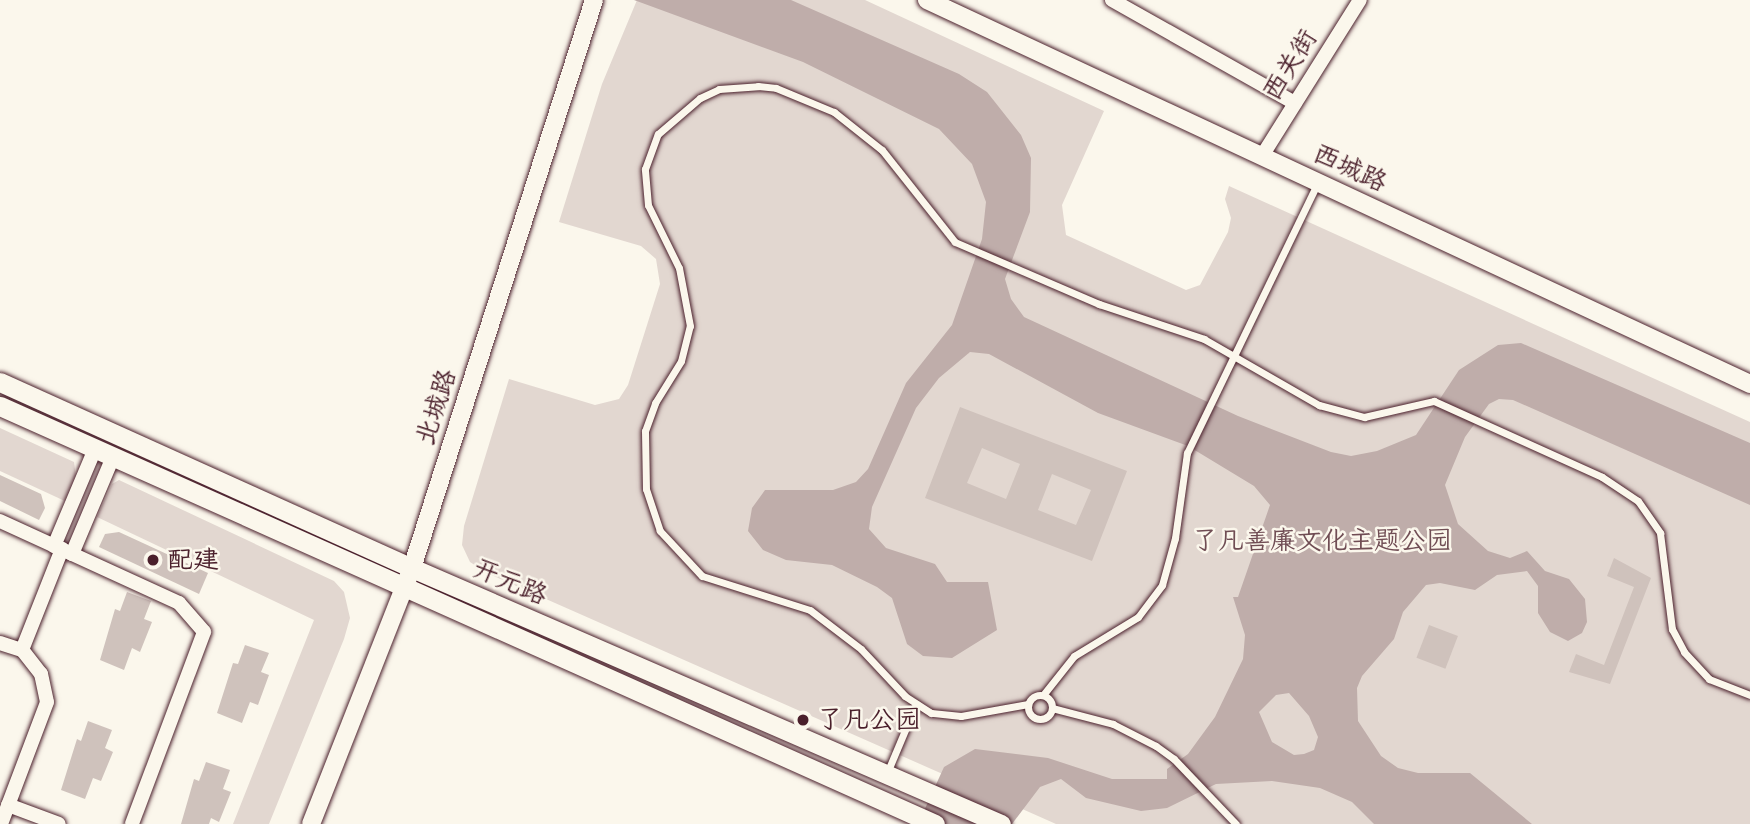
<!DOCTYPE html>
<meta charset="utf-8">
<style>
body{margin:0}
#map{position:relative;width:1750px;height:824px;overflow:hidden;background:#fbf7ec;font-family:Sriracha,"LXGW WenKai TC",sans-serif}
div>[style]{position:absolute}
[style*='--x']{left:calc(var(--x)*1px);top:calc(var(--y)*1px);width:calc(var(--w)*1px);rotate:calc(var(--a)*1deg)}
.green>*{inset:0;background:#e2d7d0}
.water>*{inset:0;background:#bfadaa}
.building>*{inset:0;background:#cfc2bc;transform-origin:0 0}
.roads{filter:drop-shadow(0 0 2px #4a1f2b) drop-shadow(0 0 2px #4a1f2b)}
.service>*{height:7px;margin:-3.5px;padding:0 3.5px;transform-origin:3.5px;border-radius:3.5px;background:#fbf7ec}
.service>.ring{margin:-3.5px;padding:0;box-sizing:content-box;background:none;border:7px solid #fbf7ec;border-radius:50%}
.minor>*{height:14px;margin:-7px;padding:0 7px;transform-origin:7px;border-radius:7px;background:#fbf7ec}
.tertiary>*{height:18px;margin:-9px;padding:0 9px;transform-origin:9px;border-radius:9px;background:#fbf7ec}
.secondary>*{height:19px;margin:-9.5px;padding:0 9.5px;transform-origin:9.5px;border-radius:9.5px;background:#fbf7ec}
.dots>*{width:19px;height:19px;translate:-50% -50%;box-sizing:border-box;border:4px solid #fbf7ec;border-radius:50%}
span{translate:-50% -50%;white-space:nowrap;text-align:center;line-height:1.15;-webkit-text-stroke:5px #fbf7ec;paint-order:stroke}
.street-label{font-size:26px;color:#4a1f2b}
.park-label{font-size:26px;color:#704d54}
.poi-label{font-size:26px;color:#4a1f2b}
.left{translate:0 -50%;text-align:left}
</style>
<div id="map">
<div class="green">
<div style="clip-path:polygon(637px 0,865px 0,1104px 111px,1062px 205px,1066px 235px,1186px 290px,1200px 285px,1228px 232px,1231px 218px,1225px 199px,1229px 186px,1750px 422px,1750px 824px,1056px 824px,487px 573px,470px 562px,462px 545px,464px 526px,509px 379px,595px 405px,619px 399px,628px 385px,660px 284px,656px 259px,641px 246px,559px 222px,602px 84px)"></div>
<div style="clip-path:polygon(0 428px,74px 462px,76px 477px,67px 502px,0 471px)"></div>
<div style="clip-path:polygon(119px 480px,334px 581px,344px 592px,350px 618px,344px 639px,269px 824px,233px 824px,314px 620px,97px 517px,112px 484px)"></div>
</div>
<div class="water">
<div style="clip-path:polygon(evenodd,634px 0,791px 0,959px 74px,987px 92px,1021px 135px,1031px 158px,1030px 212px,1005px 279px,1011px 299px,1024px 317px,1238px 416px,1331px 452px,1351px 456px,1377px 451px,1416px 435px,1459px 370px,1498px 345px,1521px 343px,1750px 443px,1750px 505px,1513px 400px,1499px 399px,1489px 404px,1465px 437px,1445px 485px,1458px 524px,1488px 551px,1510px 558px,1527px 551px,1545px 571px,1569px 579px,1585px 599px,1587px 622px,1582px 633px,1568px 641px,1550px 632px,1538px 613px,1538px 586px,1527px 571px,1497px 575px,1475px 590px,1440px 583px,1426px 585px,1403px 612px,1394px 639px,1362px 676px,1357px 688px,1358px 721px,1381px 756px,1398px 768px,1418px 773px,1470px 773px,1532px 824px,1374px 824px,1352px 802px,1320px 788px,1272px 781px,1216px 784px,1167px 808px,1141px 811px,1086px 798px,1061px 779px,1040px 787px,1012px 824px,918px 824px,944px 767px,975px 749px,1048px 758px,1112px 779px,1167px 779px,1167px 769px,1188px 754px,1215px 717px,1243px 659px,1245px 635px,1233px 597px,1238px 597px,1270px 505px,1254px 486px,1188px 446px,1098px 413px,989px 354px,970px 352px,939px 378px,916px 408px,872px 507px,869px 529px,886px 548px,935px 564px,947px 582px,988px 582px,997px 630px,952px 658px,923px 656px,907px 644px,892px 598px,877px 587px,832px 565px,786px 560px,763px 550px,748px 531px,752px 508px,765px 490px,833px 490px,856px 482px,868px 469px,906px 383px,952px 325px,982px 239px,986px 202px,972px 164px,939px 129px,803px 62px,634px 0,1289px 693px,1309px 716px,1318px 737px,1314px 750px,1304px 754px,1294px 755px,1272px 742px,1259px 712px,1276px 695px,1289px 693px)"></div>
</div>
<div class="building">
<div style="clip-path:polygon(evenodd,960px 407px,1127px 471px,1092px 561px,925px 498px,960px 407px,982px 448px,1020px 464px,1006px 499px,967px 483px,982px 448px,960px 407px,1052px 474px,1091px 490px,1076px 525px,1038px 510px,1052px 474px)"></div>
<div style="clip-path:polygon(0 475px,41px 494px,45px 508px,39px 520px,0 501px)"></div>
<div style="clip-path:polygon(119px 532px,208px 573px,199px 594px,99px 547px,105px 534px)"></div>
<div style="clip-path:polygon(1614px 558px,1651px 578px,1610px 684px,1569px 672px,1576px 654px,1604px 665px,1634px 587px,1607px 576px)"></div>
<div style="clip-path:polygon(127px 592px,151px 601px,144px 619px,152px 622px,140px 652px,132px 648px,124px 670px,100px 660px,115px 609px,120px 611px)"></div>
<div style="left:1429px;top:625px;width:31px;height:35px;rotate:21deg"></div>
<div style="clip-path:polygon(245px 645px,269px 653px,261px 672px,269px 675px,258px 705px,250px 702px,242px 723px,217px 713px,233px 663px,238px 664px)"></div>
<div style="clip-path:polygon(88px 721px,112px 730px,105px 748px,113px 752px,101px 781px,93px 778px,85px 799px,61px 790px,77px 739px,81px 741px)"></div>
<div style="clip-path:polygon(206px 762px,230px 770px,223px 789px,231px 792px,219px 822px,211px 818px,209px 824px,181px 824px,194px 779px,199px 781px)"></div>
</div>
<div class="roads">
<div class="service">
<div class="ring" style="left:1028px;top:695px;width:17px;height:17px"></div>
<div style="--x:1043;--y:695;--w:50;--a:-51.5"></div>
<div style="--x:1074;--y:656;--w:75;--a:-31.4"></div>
<div style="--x:1138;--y:617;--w:40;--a:-53"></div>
<div style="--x:1162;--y:585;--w:49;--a:-74.5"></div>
<div style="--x:1175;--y:538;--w:86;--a:-82"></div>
<div style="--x:1187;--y:453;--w:301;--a:-64.2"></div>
<div style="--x:1028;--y:704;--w:68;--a:169.8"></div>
<div style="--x:961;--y:716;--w:30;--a:-174"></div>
<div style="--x:931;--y:713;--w:31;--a:-147"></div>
<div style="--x:905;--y:696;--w:64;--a:-133.1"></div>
<div style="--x:861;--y:649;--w:64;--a:-142.6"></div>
<div style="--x:810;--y:610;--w:113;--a:-162.5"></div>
<div style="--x:702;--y:576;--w:62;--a:-133"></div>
<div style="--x:660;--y:531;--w:44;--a:-108.4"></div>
<div style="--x:646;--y:489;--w:58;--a:-91"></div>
<div style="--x:645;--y:431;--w:30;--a:-70"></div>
<div style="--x:655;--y:403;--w:49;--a:-58.2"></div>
<div style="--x:681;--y:361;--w:36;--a:-76"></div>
<div style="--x:690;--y:326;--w:59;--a:-100.7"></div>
<div style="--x:679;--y:268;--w:70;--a:-116.2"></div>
<div style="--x:648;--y:205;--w:36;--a:-95"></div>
<div style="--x:645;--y:169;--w:37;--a:-70"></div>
<div style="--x:658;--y:134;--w:55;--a:-40.6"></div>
<div style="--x:700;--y:98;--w:21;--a:-25"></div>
<div style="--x:719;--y:89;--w:39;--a:-4"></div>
<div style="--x:758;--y:86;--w:18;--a:6"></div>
<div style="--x:776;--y:88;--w:63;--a:22.5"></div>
<div style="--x:834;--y:112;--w:61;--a:38.4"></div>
<div style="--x:882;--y:150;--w:117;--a:51.6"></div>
<div style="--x:955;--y:242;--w:157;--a:23.3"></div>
<div style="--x:1099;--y:304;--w:111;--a:18.4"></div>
<div style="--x:1204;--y:339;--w:133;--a:29.9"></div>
<div style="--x:1319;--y:405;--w:47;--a:14.9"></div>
<div style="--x:1364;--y:417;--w:72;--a:-12.9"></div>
<div style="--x:1434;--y:401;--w:184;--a:24.3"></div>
<div style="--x:1602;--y:477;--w:43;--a:33.7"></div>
<div style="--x:1638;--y:501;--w:39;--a:55"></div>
<div style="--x:1660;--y:533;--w:97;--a:82.9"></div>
<div style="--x:1672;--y:629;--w:26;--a:62"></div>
<div style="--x:1684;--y:652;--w:37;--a:47"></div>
<div style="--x:1709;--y:679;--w:44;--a:21.3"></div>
<div style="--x:1052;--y:708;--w:63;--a:14.7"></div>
<div style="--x:1113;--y:724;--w:48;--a:27.1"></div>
<div style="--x:1156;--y:746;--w:22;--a:36"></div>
<div style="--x:1174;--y:759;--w:90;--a:46.4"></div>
<div style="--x:887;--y:773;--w:75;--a:-67.2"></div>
</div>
<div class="minor">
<div style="--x:1112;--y:0;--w:210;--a:29.4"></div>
<div style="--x:1262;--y:156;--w:184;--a:-57.9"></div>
<div style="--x:0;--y:521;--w:197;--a:24.6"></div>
<div style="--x:179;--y:603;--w:38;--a:49"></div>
<div style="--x:204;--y:632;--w:205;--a:110.6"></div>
<div style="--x:54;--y:546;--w:105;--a:-67.1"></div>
<div style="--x:72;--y:554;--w:105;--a:-67.1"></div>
<div style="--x:0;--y:643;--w:23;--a:18"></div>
<div style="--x:8;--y:805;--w:54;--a:20.4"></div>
<div style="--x:1;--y:824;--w:130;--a:-69.3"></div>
<div style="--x:47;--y:702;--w:29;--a:-102"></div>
<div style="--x:41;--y:674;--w:31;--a:-128"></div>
<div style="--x:22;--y:650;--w:109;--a:-68.4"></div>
</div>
<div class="tertiary">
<div style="--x:927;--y:0;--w:908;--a:25.01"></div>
<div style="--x:311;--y:824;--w:275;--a:-68.5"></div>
<div style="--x:412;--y:568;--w:596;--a:-72.23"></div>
</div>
<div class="secondary">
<div style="--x:0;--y:382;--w:452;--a:24.3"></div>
<div style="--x:412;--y:568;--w:642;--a:23.49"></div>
<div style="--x:0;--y:406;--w:1024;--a:24.09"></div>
</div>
</div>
<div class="dots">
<div style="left:153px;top:560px;background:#4a1f2b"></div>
<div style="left:803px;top:720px;background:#4a1f2b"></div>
</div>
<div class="street-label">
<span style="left:1290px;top:65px;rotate:-58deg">西关街</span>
<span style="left:1350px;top:168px;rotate:25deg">西城路</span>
<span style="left:436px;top:407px;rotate:-72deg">北城路</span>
<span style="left:510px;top:582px;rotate:23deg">开元路</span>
</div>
<div class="park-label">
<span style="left:1322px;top:541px">了凡善廉文化主题公园</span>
</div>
<div class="poi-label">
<span class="left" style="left:167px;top:560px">配建</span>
<span class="left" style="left:817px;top:720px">了凡公园</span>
</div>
</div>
